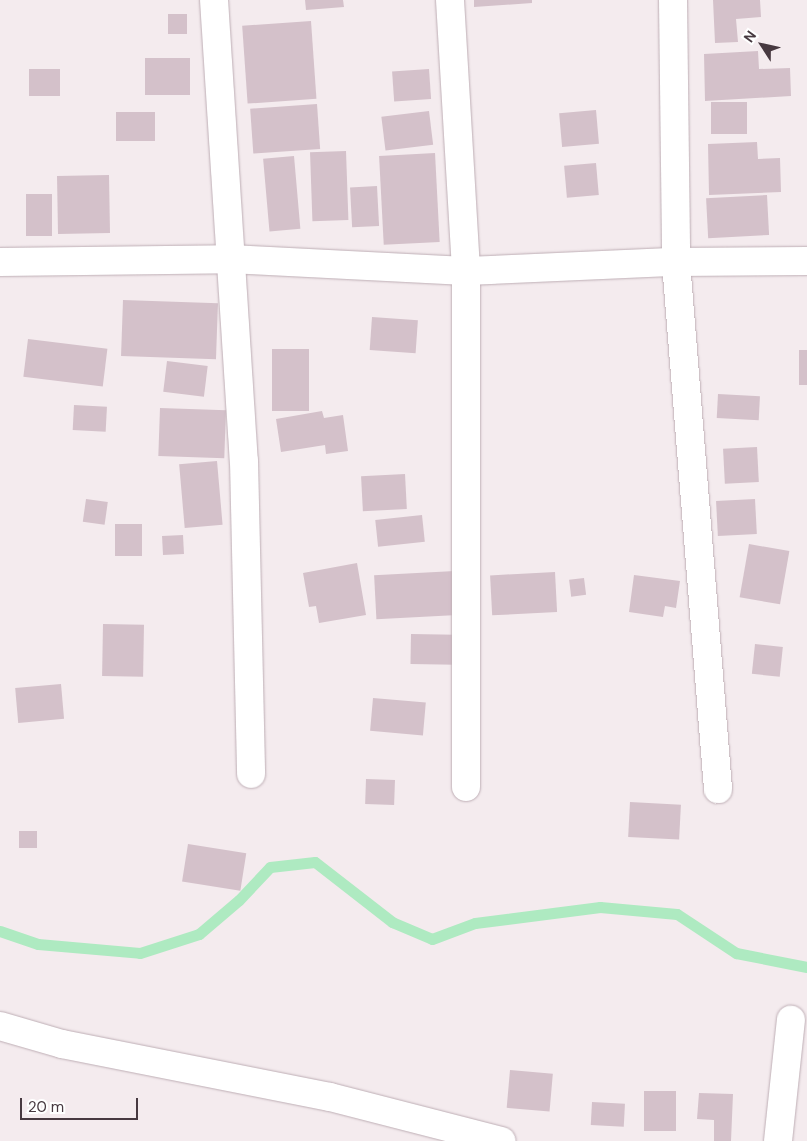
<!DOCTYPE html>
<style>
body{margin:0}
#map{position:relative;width:807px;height:1141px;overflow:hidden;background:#f4ebee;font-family:"DM Sans",sans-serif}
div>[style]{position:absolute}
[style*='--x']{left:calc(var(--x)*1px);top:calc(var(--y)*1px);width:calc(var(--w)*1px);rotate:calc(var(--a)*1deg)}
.stream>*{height:11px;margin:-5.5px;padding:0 5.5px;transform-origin:5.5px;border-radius:5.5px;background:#aeeac1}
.building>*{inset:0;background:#d4c1ca;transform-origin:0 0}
.roads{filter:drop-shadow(0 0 1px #beaeb5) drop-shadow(0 0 1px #beaeb5)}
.minor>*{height:28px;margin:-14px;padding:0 14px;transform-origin:14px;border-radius:14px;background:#fff}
span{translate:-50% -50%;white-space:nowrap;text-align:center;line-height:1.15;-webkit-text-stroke:4.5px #fff;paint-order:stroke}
.north{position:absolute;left:737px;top:20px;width:50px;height:50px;-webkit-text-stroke:4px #fff;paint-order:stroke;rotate:305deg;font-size:14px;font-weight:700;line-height:20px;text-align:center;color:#473940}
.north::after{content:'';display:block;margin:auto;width:18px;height:22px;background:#473940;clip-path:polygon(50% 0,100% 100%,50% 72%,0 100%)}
.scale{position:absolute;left:20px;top:1098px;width:118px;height:22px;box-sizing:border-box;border:2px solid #473940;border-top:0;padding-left:6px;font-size:15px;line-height:18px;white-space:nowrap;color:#473940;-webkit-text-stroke:4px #fff;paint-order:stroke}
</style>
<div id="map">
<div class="stream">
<div style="--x:0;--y:931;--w:40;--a:18.9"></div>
<div style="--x:38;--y:944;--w:102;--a:5"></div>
<div style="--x:140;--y:953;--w:62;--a:-17.9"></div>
<div style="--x:199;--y:934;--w:52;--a:-40.4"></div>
<div style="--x:239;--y:900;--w:45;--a:-46.8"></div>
<div style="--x:270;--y:867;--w:45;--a:-6.3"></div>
<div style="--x:315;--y:862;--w:98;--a:37.9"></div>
<div style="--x:392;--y:922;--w:43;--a:23"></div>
<div style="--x:432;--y:939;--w:46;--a:-20.4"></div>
<div style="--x:475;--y:923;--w:126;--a:-7.3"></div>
<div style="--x:600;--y:907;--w:77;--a:5.2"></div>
<div style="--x:677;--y:914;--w:71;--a:33.5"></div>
<div style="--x:736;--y:953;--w:72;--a:11.2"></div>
</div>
<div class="building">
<div style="clip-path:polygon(305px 0,343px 0,344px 7px,306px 10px)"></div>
<div style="clip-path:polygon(474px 0,532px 0,532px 3px,474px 7px)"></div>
<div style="clip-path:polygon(713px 0,760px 0,761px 17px,736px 19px,738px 42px,715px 43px)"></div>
<div style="left:168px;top:14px;width:19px;height:20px"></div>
<div style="left:311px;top:21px;width:78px;height:69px;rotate:86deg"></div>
<div style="clip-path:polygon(758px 51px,759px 69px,790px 68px,791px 96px,705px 101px,704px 54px)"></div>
<div style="left:190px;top:58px;width:37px;height:45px;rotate:90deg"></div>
<div style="left:60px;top:69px;width:27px;height:31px;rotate:90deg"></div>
<div style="left:429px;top:69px;width:30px;height:37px;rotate:86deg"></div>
<div style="left:747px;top:102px;width:32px;height:36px;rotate:90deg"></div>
<div style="left:317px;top:104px;width:45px;height:67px;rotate:86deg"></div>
<div style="left:596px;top:110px;width:34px;height:37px;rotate:85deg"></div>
<div style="left:429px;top:111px;width:34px;height:48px;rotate:83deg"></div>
<div style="left:116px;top:112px;width:39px;height:29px"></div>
<div style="clip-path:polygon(757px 142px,758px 159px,780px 158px,781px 192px,709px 195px,708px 144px)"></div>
<div style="left:346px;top:151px;width:69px;height:36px;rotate:88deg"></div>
<div style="left:435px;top:153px;width:89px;height:56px;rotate:87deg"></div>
<div style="left:294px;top:156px;width:73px;height:31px;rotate:85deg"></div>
<div style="left:596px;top:163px;width:32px;height:32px;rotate:85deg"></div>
<div style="left:109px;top:175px;width:58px;height:52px;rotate:89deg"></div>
<div style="left:377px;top:186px;width:40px;height:27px;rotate:87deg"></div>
<div style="left:26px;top:194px;width:26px;height:42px"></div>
<div style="left:767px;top:195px;width:40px;height:61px;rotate:87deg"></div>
<div style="left:123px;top:300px;width:95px;height:56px;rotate:2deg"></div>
<div style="left:372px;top:317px;width:46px;height:33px;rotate:4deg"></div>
<div style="left:28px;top:339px;width:80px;height:38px;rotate:7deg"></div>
<div style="left:272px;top:349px;width:37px;height:62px"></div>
<div style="left:799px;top:350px;width:8px;height:35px"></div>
<div style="left:167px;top:361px;width:41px;height:31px;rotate:7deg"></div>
<div style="left:718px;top:394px;width:42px;height:24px;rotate:3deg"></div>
<div style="left:74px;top:405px;width:33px;height:25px;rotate:3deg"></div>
<div style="left:160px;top:408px;width:66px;height:48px;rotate:2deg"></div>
<div style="clip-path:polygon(322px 411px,324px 418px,343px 415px,348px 451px,326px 454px,325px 445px,281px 452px,276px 419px)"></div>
<div style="left:757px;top:447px;width:35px;height:34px;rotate:87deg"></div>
<div style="left:217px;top:461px;width:64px;height:38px;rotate:85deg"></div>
<div style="left:405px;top:474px;width:35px;height:44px;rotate:87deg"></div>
<div style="left:86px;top:499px;width:22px;height:23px;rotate:8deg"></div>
<div style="left:755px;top:499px;width:35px;height:39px;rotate:87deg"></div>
<div style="left:422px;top:515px;width:27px;height:47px;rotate:84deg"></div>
<div style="left:115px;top:524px;width:27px;height:32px"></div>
<div style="left:183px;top:535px;width:19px;height:21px;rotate:87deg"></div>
<div style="left:749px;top:544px;width:41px;height:54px;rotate:10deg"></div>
<div style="clip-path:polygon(357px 563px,366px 615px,319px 623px,316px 606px,309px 607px,303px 573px)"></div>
<div style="left:455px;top:571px;width:44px;height:81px;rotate:87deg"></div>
<div style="left:555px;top:572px;width:40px;height:65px;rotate:87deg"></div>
<div style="clip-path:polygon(634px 575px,680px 581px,676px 608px,665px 606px,663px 617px,629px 612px)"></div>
<div style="left:584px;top:578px;width:17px;height:15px;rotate:83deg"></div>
<div style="left:103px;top:624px;width:41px;height:52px;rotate:1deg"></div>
<div style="left:411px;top:634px;width:45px;height:30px;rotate:1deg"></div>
<div style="left:755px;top:644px;width:28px;height:30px;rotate:6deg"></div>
<div style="left:61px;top:684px;width:35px;height:46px;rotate:85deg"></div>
<div style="left:373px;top:698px;width:53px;height:33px;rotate:5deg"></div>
<div style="left:366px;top:779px;width:29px;height:25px;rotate:2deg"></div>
<div style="left:630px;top:802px;width:51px;height:35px;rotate:3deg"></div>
<div style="left:19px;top:831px;width:18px;height:17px"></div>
<div style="left:188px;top:844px;width:59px;height:38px;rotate:9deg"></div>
<div style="left:510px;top:1070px;width:43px;height:38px;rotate:5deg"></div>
<div style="left:644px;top:1091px;width:32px;height:40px"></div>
<div style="clip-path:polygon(699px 1093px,733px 1094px,731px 1141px,714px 1141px,714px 1120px,697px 1119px)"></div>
<div style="left:592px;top:1102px;width:33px;height:23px;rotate:3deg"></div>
</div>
<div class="roads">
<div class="minor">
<div style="--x:214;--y:0;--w:462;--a:86.3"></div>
<div style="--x:244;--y:461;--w:313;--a:88.7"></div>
<div style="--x:450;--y:0;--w:271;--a:86.6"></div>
<div style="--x:466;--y:271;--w:516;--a:90"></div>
<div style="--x:673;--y:0;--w:262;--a:89.3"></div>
<div style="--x:676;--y:262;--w:529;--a:85.44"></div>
<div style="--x:0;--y:262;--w:230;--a:-0.7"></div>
<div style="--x:230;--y:259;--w:236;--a:2.9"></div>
<div style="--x:466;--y:271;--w:210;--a:-2.5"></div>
<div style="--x:676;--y:262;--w:131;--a:-0.4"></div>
<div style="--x:0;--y:1026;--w:65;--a:16.2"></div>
<div style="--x:62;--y:1044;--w:273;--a:11.2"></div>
<div style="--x:330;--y:1097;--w:177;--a:14.4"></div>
<div style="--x:778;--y:1141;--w:122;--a:-83.9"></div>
</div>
</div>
<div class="north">N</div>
<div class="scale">20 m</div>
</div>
